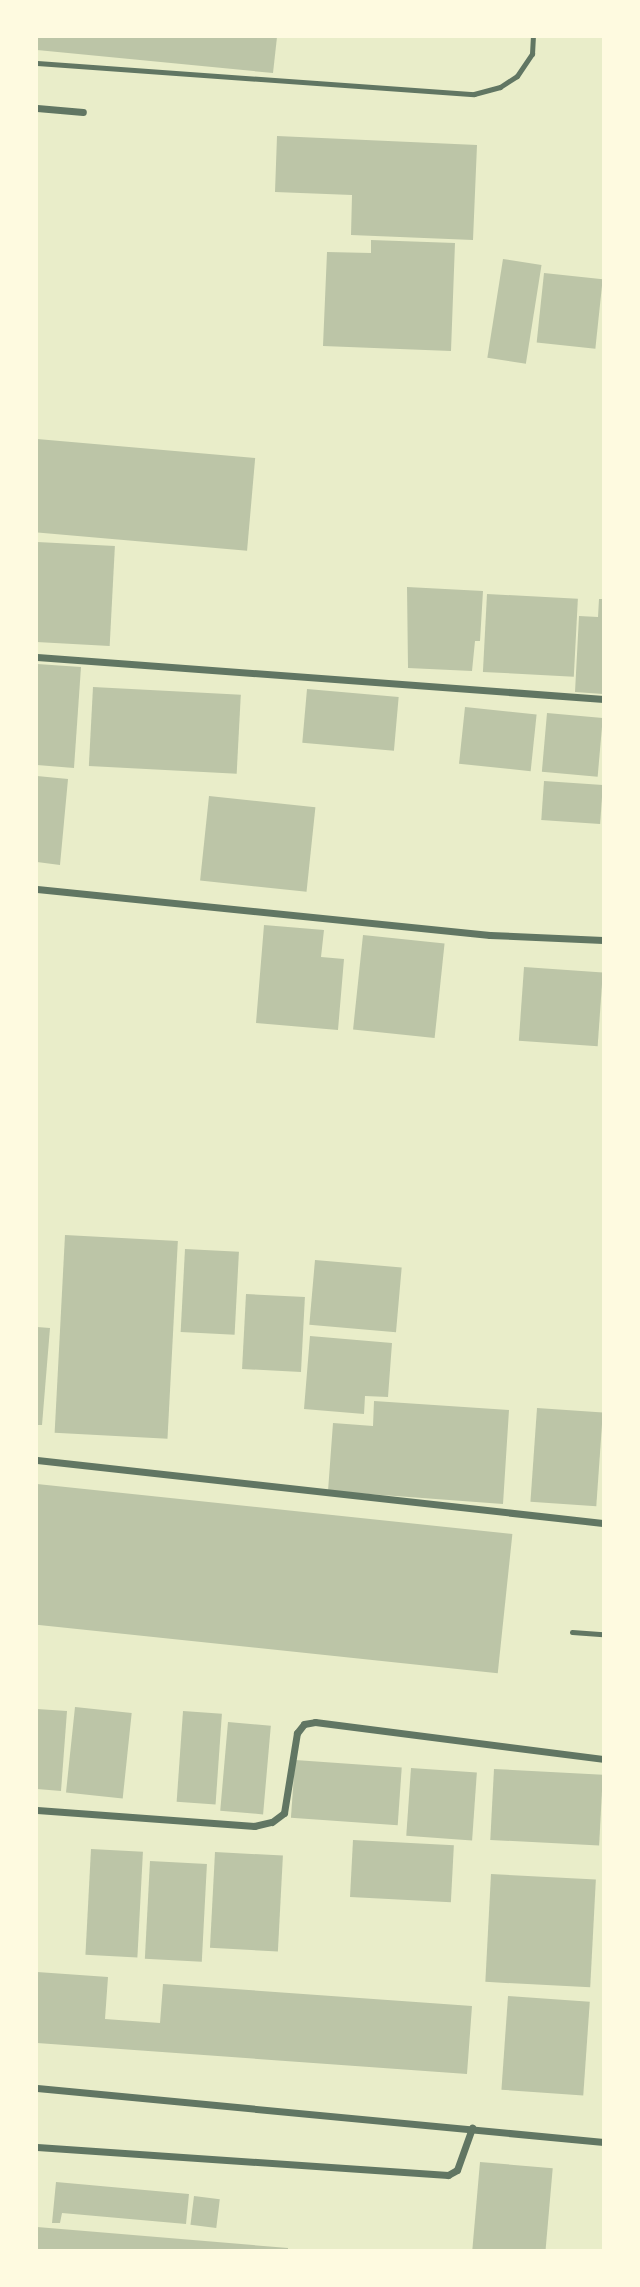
<!DOCTYPE html>
<style>
body{margin:0}
#map{position:relative;width:640px;height:2287px;overflow:hidden;background:#e9edc9;font-family:Poppins,sans-serif}
div>[style]{position:absolute}
[style*='--x']{left:calc(var(--x)*1px);top:calc(var(--y)*1px);width:calc(var(--w)*1px);rotate:calc(var(--a)*1deg)}
.building>*{inset:0;background:#bcc5a7;transform-origin:0 0}
.service>*{height:5px;margin:-2.5px;padding:0 2.5px;transform-origin:2.5px;border-radius:2.5px;background:#617663}
.minor>*{height:7px;margin:-3.5px;padding:0 3.5px;transform-origin:3.5px;border-radius:3.5px;background:#617663}
span{translate:-50% -50%;white-space:nowrap;text-align:center;line-height:1.15;-webkit-text-stroke:7px #fefae0;paint-order:stroke}
.frame{position:absolute;inset:0;border:38px solid #fefae0;pointer-events:none}
</style>
<div id="map">
<div class="building">
<div style="clip-path:polygon(37px 37px,277px 37px,273px 73px,37px 50px)"></div>
<div style="clip-path:polygon(277px 136px,477px 145px,473px 240px,351px 235px,352px 195px,275px 192px)"></div>
<div style="clip-path:polygon(371px 240px,455px 243px,451px 351px,323px 346px,327px 252px,371px 253px)"></div>
<div style="left:503px;top:259px;width:39px;height:100px;rotate:9deg"></div>
<div style="left:544px;top:273px;width:59px;height:70px;rotate:6deg"></div>
<div style="left:37px;top:439px;width:219px;height:93px;rotate:5deg"></div>
<div style="left:37px;top:542px;width:78px;height:100px;rotate:3deg"></div>
<div style="clip-path:polygon(407px 587px,483px 591px,480px 641px,475px 641px,472px 671px,408px 668px)"></div>
<div style="left:487px;top:594px;width:91px;height:78px;rotate:3deg"></div>
<div style="clip-path:polygon(599px 599px,603px 599px,603px 694px,575px 692px,579px 616px,598px 617px)"></div>
<div style="clip-path:polygon(37px 664px,81px 667px,74px 768px,37px 765px)"></div>
<div style="left:93px;top:687px;width:148px;height:79px;rotate:3deg"></div>
<div style="left:307px;top:689px;width:92px;height:54px;rotate:5deg"></div>
<div style="left:465px;top:707px;width:72px;height:57px;rotate:6deg"></div>
<div style="left:547px;top:713px;width:56px;height:59px;rotate:5deg"></div>
<div style="clip-path:polygon(37px 776px,68px 779px,60px 865px,37px 862px)"></div>
<div style="left:544px;top:781px;width:59px;height:39px;rotate:4deg"></div>
<div style="left:209px;top:796px;width:107px;height:85px;rotate:6deg"></div>
<div style="clip-path:polygon(264px 925px,324px 930px,321px 957px,344px 959px,338px 1030px,256px 1023px)"></div>
<div style="left:363px;top:935px;width:82px;height:95px;rotate:6deg"></div>
<div style="left:524px;top:967px;width:79px;height:74px;rotate:4deg"></div>
<div style="left:65px;top:1235px;width:113px;height:198px;rotate:3deg"></div>
<div style="left:185px;top:1249px;width:54px;height:83px;rotate:3deg"></div>
<div style="left:315px;top:1260px;width:87px;height:65px;rotate:5deg"></div>
<div style="left:246px;top:1294px;width:59px;height:75px;rotate:3deg"></div>
<div style="clip-path:polygon(37px 1327px,50px 1328px,42px 1425px,37px 1425px)"></div>
<div style="clip-path:polygon(310px 1336px,392px 1343px,388px 1397px,365px 1396px,364px 1414px,304px 1409px)"></div>
<div style="clip-path:polygon(374px 1401px,509px 1410px,503px 1504px,328px 1491px,333px 1423px,373px 1426px)"></div>
<div style="left:537px;top:1408px;width:66px;height:94px;rotate:4deg"></div>
<div style="left:37px;top:1484px;width:478px;height:140px;rotate:6deg"></div>
<div style="left:75px;top:1707px;width:57px;height:86px;rotate:6deg"></div>
<div style="clip-path:polygon(37px 1709px,67px 1711px,61px 1791px,37px 1789px)"></div>
<div style="left:183px;top:1711px;width:39px;height:91px;rotate:4deg"></div>
<div style="left:228px;top:1722px;width:43px;height:89px;rotate:5deg"></div>
<div style="left:295px;top:1760px;width:107px;height:58px;rotate:4deg"></div>
<div style="left:411px;top:1768px;width:66px;height:68px;rotate:4deg"></div>
<div style="left:494px;top:1769px;width:109px;height:71px;rotate:3deg"></div>
<div style="left:353px;top:1840px;width:101px;height:57px;rotate:3deg"></div>
<div style="left:91px;top:1849px;width:52px;height:106px;rotate:3deg"></div>
<div style="left:215px;top:1852px;width:68px;height:96px;rotate:3deg"></div>
<div style="left:150px;top:1861px;width:57px;height:98px;rotate:3deg"></div>
<div style="left:491px;top:1874px;width:105px;height:108px;rotate:3deg"></div>
<div style="clip-path:polygon(37px 1972px,108px 1977px,105px 2019px,160px 2023px,163px 1984px,472px 2006px,467px 2074px,37px 2043px)"></div>
<div style="left:508px;top:1996px;width:82px;height:94px;rotate:4deg"></div>
<div style="left:480px;top:2162px;width:73px;height:88px;rotate:5deg"></div>
<div style="clip-path:polygon(56px 2182px,189px 2194px,186px 2224px,62px 2213px,60px 2223px,52px 2223px)"></div>
<div style="left:194px;top:2196px;width:26px;height:29px;rotate:7deg"></div>
<div style="clip-path:polygon(37px 2227px,288px 2248px,288px 2250px,37px 2250px)"></div>
</div>
<div class="service">
<div style="--x:37;--y:63;--w:438;--a:4.1"></div>
<div style="--x:474;--y:94;--w:27;--a:-15"></div>
<div style="--x:500;--y:87;--w:20;--a:-33"></div>
<div style="--x:517;--y:76;--w:27;--a:-56"></div>
<div style="--x:532;--y:54;--w:17;--a:-87"></div>
<div style="--x:572;--y:1632;--w:31;--a:4"></div>
</div>
<div class="minor">
<div style="--x:37;--y:108;--w:46;--a:5"></div>
<div style="--x:37;--y:657;--w:568;--a:4.24"></div>
<div style="--x:37;--y:889;--w:455;--a:5.8"></div>
<div style="--x:490;--y:935;--w:113;--a:2.5"></div>
<div style="--x:37;--y:1460;--w:569;--a:6.35"></div>
<div style="--x:37;--y:1810;--w:218;--a:4.2"></div>
<div style="--x:254;--y:1826;--w:18;--a:-13"></div>
<div style="--x:272;--y:1822;--w:15;--a:-37"></div>
<div style="--x:284;--y:1813;--w:81;--a:-80.8"></div>
<div style="--x:297;--y:1733;--w:11;--a:-52"></div>
<div style="--x:304;--y:1724;--w:11;--a:-10"></div>
<div style="--x:315;--y:1722;--w:290;--a:7.3"></div>
<div style="--x:37;--y:2088;--w:569;--a:5.45"></div>
<div style="--x:37;--y:2147;--w:412;--a:3.9"></div>
<div style="--x:448;--y:2175;--w:10;--a:-29"></div>
<div style="--x:457;--y:2170;--w:45;--a:-70.3"></div>
</div>
<div class="frame"></div>
</div>
